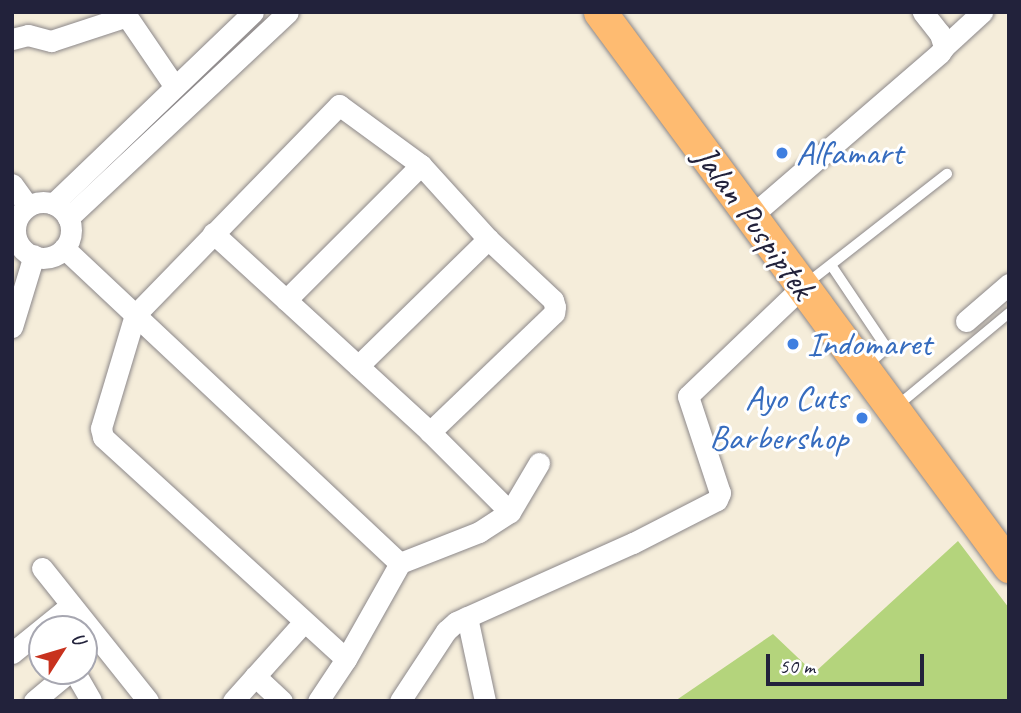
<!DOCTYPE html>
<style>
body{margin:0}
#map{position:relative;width:1021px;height:713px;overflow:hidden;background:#f5edda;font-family:Caveat,sans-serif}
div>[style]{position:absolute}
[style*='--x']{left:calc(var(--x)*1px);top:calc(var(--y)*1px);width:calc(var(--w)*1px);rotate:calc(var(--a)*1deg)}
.green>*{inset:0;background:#b4d47c}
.roads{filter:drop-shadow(0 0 2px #8c888a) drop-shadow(0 0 2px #8c888a)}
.service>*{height:10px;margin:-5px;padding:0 5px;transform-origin:5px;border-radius:5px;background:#fff}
.minor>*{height:21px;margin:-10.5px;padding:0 10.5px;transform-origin:10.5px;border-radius:10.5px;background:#fff}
.minor>.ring{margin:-10.5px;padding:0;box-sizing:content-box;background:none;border:21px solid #fff;border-radius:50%}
.primary>*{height:33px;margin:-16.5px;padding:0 16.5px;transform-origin:16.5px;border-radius:16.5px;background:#febb71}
.dots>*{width:19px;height:19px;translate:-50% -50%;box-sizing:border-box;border:4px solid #fff;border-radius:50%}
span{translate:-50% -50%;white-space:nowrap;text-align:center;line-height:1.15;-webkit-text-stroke:6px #fff;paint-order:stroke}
.shop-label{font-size:35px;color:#366cbe}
.left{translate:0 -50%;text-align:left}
.right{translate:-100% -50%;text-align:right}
.street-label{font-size:35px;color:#22223b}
.frame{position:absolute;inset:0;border:14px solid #22223b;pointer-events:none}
.north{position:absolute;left:28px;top:615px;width:70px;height:70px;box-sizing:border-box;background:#fff;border:2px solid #a7a7b1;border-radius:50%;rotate:53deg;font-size:19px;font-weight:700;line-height:28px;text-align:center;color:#22223b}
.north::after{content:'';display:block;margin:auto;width:24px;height:32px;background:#c8321e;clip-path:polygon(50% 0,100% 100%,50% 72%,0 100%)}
.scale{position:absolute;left:766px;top:654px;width:158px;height:32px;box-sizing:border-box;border:4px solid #22223b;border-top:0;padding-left:9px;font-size:21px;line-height:24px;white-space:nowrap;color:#22223b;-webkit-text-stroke:5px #fff;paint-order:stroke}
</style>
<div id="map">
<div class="green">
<div style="clip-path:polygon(958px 541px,1009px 608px,1009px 701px,675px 701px,773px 634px,814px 673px)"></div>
</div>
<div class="roads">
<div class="service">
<div style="--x:831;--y:265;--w:95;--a:56.1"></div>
<div style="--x:884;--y:344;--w:9;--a:108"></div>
<div style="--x:881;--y:353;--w:21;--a:139"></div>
<div style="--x:806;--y:284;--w:179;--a:-38"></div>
<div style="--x:897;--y:406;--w:146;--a:-39.7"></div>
</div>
<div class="minor">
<div style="--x:12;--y:39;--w:16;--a:-14"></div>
<div style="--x:28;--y:35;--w:24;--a:15"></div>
<div style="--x:51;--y:41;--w:77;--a:-18.2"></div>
<div style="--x:124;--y:17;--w:4;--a:14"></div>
<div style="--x:128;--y:18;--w:83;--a:55.7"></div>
<div style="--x:944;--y:47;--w:52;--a:-42.6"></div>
<div style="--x:12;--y:184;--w:27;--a:54"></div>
<div class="ring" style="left:15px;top:202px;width:35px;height:35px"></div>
<div style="--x:53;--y:204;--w:277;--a:-43.8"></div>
<div style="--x:750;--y:217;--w:251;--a:-40.8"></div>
<div style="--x:940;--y:53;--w:7;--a:-56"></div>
<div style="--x:944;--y:47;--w:14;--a:-107"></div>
<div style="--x:940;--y:34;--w:28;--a:-128"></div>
<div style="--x:68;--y:218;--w:301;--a:-43.1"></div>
<div style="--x:213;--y:233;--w:294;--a:42.5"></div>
<div style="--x:430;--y:432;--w:113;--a:45"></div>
<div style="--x:64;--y:248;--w:461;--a:43.2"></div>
<div style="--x:286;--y:300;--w:191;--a:-45"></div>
<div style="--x:966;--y:321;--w:57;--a:-40.7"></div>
<div style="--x:12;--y:327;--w:75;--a:-73"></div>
<div style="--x:358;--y:366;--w:182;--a:-44.3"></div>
<div style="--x:42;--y:568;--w:170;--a:51.4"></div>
<div style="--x:467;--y:617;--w:86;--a:77.9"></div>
<div style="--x:12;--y:653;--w:76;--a:-39.1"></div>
<div style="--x:346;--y:659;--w:329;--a:-137.6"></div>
<div style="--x:103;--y:437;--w:9;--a:-103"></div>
<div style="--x:101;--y:428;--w:118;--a:-73.3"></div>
<div style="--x:135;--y:315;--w:293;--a:-45.8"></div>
<div style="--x:339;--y:105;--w:102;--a:36.2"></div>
<div style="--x:421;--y:165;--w:100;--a:47.8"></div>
<div style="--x:488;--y:239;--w:89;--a:43.2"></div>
<div style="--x:553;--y:300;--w:7;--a:74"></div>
<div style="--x:555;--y:307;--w:6;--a:99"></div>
<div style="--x:554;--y:313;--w:172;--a:136.2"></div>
<div style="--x:74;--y:671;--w:34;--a:60"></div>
<div style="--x:255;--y:676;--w:37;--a:43"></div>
<div style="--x:34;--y:701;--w:47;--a:-39.8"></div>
<div style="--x:233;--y:701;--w:106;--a:-48.1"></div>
<div style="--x:318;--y:701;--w:50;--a:-56.3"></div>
<div style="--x:346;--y:659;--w:110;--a:-60.6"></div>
<div style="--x:400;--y:563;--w:85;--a:-21.4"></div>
<div style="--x:479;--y:532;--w:37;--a:-33"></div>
<div style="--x:510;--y:512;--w:57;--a:-59.4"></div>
<div style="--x:400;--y:701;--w:84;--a:-56.7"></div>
<div style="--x:446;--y:631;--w:13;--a:-42"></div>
<div style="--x:456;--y:622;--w:194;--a:-24.1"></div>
<div style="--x:633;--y:543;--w:94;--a:-27.1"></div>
<div style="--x:717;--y:500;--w:8;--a:-67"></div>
<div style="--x:720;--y:493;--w:102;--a:-108.3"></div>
<div style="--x:688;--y:396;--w:158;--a:-43.7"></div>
</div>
<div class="primary">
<div style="--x:600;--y:12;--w:689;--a:53.56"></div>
</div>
</div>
<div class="dots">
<div style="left:782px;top:153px;background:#3f7fe0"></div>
<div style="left:793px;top:344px;background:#3f7fe0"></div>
<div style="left:862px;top:418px;background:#3f7fe0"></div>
</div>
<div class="shop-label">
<span class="left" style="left:796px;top:153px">Alfamart</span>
<span class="left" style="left:807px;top:344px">Indomaret</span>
<span class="right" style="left:848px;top:418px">Ayo Cuts<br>Barbershop</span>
</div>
<div class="street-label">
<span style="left:754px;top:222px;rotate:54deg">Jalan Puspiptek</span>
</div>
<div class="frame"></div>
<div class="north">U</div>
<div class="scale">50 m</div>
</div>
